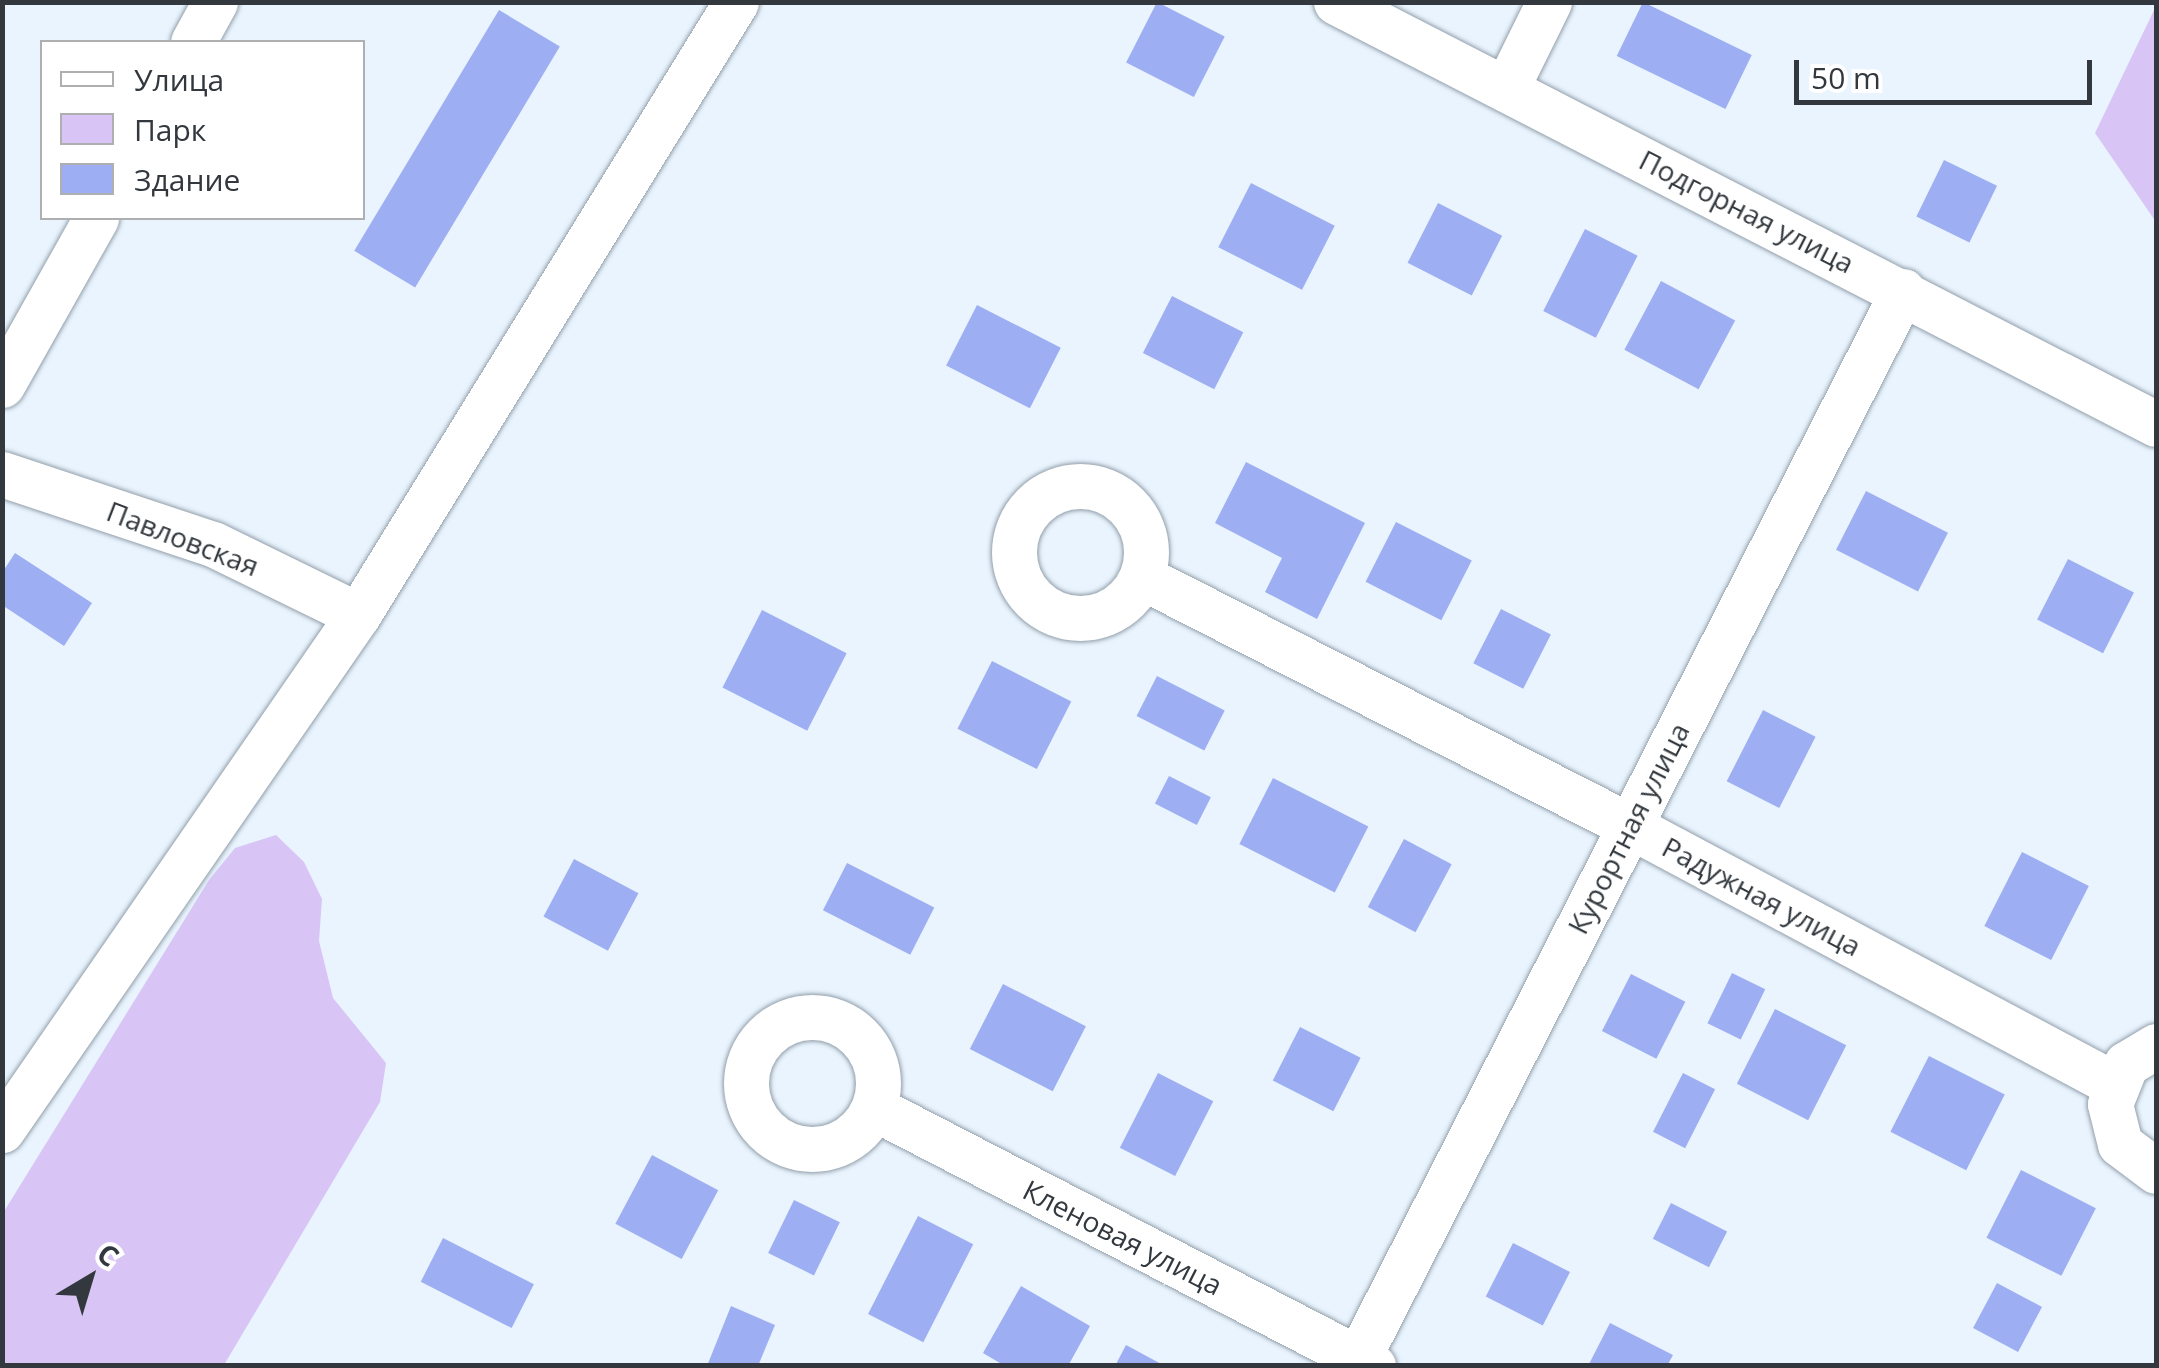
<!DOCTYPE html>
<meta charset="utf-8">
<style>
body{margin:0}
#map{position:relative;width:2159px;height:1368px;overflow:hidden;background:#e9f4fe;font-family:"Open Sans",sans-serif}
div>[style]{position:absolute}
[style*='--x']{left:calc(var(--x)*1px);top:calc(var(--y)*1px);width:calc(var(--w)*1px);rotate:calc(var(--a)*1deg)}
.green>*{inset:0;background:#d8c5f5}
.building>*{inset:0;background:#9daef3;transform-origin:0 0}
.roads{filter:drop-shadow(0 0 2px #929faa) drop-shadow(0 0 2px #929faa)}
.minor>*{height:45px;margin:-22.5px;padding:0 22.5px;transform-origin:22.5px;border-radius:22.5px;background:#fff}
.minor>.ring{margin:-22.5px;padding:0;box-sizing:content-box;background:none;border:45px solid #fff;border-radius:50%}
span{translate:-50% -50%;white-space:nowrap;text-align:center;line-height:1.15;-webkit-text-stroke:9px #fff;paint-order:stroke}
.street-label{font-size:28px;color:#32383d}
.frame{position:absolute;inset:0;border:5px solid #32383d;pointer-events:none}
.legend{position:absolute;left:40px;top:40px;width:325px;height:180px;box-sizing:border-box;background:#fff;border:2px solid #adafb1;margin:0;padding:12px 18px;list-style:none;font-size:30px;color:#32383d}
.legend li{display:flex;align-items:center;gap:20px;height:50px}
.legend b{width:50px;border:2px solid #adafb1}
.north{position:absolute;left:40px;top:1228px;width:100px;height:100px;-webkit-text-stroke:8px #fff;paint-order:stroke;rotate:38deg;font-size:28px;font-weight:700;line-height:40px;text-align:center;color:#32383d}
.north::after{content:'';display:block;margin:auto;width:35px;height:45px;background:#32383d;clip-path:polygon(50% 0,100% 100%,50% 72%,0 100%)}
.scale{position:absolute;left:1794px;top:60px;width:298px;height:45px;box-sizing:border-box;border:5px solid #32383d;border-top:0;padding-left:12px;font-size:30px;line-height:35px;white-space:nowrap;color:#32383d;-webkit-text-stroke:8px #fff;paint-order:stroke}
</style>
<div id="map">
<div class="green">
<div style="clip-path:polygon(2156px 6px,2156px 222px,2095px 133px)"></div>
<div style="clip-path:polygon(276px 835px,304px 862px,322px 899px,319px 941px,333px 998px,386px 1063px,380px 1102px,224px 1365px,3px 1365px,3px 1213px,209px 880px,235px 848px)"></div>
</div>
<div class="building">
<div style="left:1157px;top:2px;width:76px;height:68px;rotate:27deg"></div>
<div style="left:1643px;top:2px;width:121px;height:60px;rotate:26deg"></div>
<div style="left:499px;top:10px;width:71px;height:281px;rotate:31deg"></div>
<div style="left:1944px;top:160px;width:59px;height:63px;rotate:26deg"></div>
<div style="left:1251px;top:183px;width:94px;height:72px;rotate:27deg"></div>
<div style="left:1438px;top:203px;width:72px;height:67px;rotate:27deg"></div>
<div style="left:1585px;top:229px;width:59px;height:92px;rotate:27deg"></div>
<div style="left:1661px;top:281px;width:84px;height:78px;rotate:28deg"></div>
<div style="left:1172px;top:296px;width:80px;height:64px;rotate:27deg"></div>
<div style="left:977px;top:305px;width:94px;height:68px;rotate:27deg"></div>
<div style="clip-path:polygon(1246px 462px,1365px 523px,1317px 619px,1265px 592px,1282px 558px,1215px 523px)"></div>
<div style="left:1866px;top:491px;width:92px;height:66px;rotate:27deg"></div>
<div style="left:1396px;top:522px;width:85px;height:67px;rotate:27deg"></div>
<div style="clip-path:polygon(15px 553px,92px 603px,64px 646px,2px 605px,2px 573px)"></div>
<div style="left:2068px;top:559px;width:74px;height:68px;rotate:27deg"></div>
<div style="left:1501px;top:609px;width:56px;height:61px;rotate:27deg"></div>
<div style="left:762px;top:610px;width:95px;height:87px;rotate:27deg"></div>
<div style="left:992px;top:661px;width:89px;height:76px;rotate:27deg"></div>
<div style="left:1157px;top:676px;width:76px;height:45px;rotate:27deg"></div>
<div style="left:1763px;top:710px;width:59px;height:80px;rotate:27deg"></div>
<div style="left:1169px;top:776px;width:47px;height:31px;rotate:27deg"></div>
<div style="left:1273px;top:778px;width:107px;height:74px;rotate:27deg"></div>
<div style="left:1404px;top:839px;width:54px;height:77px;rotate:28deg"></div>
<div style="left:2022px;top:852px;width:75px;height:83px;rotate:27deg"></div>
<div style="left:574px;top:859px;width:73px;height:65px;rotate:28deg"></div>
<div style="left:847px;top:863px;width:98px;height:53px;rotate:27deg"></div>
<div style="left:1732px;top:973px;width:37px;height:56px;rotate:26deg"></div>
<div style="left:1631px;top:974px;width:61px;height:64px;rotate:27deg"></div>
<div style="left:1003px;top:984px;width:93px;height:73px;rotate:27deg"></div>
<div style="left:1775px;top:1009px;width:80px;height:84px;rotate:27deg"></div>
<div style="left:1300px;top:1027px;width:68px;height:60px;rotate:27deg"></div>
<div style="left:1929px;top:1056px;width:85px;height:85px;rotate:27deg"></div>
<div style="left:1158px;top:1073px;width:62px;height:84px;rotate:27deg"></div>
<div style="left:1683px;top:1073px;width:36px;height:66px;rotate:27deg"></div>
<div style="left:652px;top:1155px;width:75px;height:78px;rotate:28deg"></div>
<div style="left:2021px;top:1170px;width:84px;height:76px;rotate:27deg"></div>
<div style="left:794px;top:1200px;width:51px;height:59px;rotate:26deg"></div>
<div style="left:1671px;top:1203px;width:63px;height:40px;rotate:27deg"></div>
<div style="left:918px;top:1216px;width:62px;height:110px;rotate:27deg"></div>
<div style="left:443px;top:1238px;width:102px;height:49px;rotate:27deg"></div>
<div style="left:1513px;top:1243px;width:64px;height:60px;rotate:27deg"></div>
<div style="left:1997px;top:1283px;width:51px;height:51px;rotate:28deg"></div>
<div style="clip-path:polygon(1021px 1286px,1090px 1326px,1068px 1366px,1005px 1366px,983px 1353px)"></div>
<div style="clip-path:polygon(731px 1306px,775px 1325px,758px 1366px,707px 1366px)"></div>
<div style="clip-path:polygon(1610px 1323px,1673px 1355px,1667px 1366px,1588px 1366px)"></div>
<div style="clip-path:polygon(1126px 1345px,1165px 1366px,1115px 1366px)"></div>
</div>
<div class="roads">
<div class="minor">
<div style="--x:1336;--y:2;--w:922;--a:27.23"></div>
<div style="--x:193;--y:42;--w:46;--a:-61.2"></div>
<div style="--x:1507;--y:87;--w:95;--a:-63.7"></div>
<div style="--x:2;--y:385;--w:192;--a:-60.6"></div>
<div style="--x:2;--y:474;--w:222;--a:18.4"></div>
<div style="--x:213;--y:544;--w:161;--a:26.1"></div>
<div class="ring" style="left:1014px;top:486px;width:87px;height:87px"></div>
<div style="--x:1142;--y:577;--w:548;--a:27.03"></div>
<div style="--x:1630;--y:826;--w:548;--a:28.06"></div>
<div class="ring" style="left:746px;top:1017px;width:87px;height:87px"></div>
<div style="--x:2156;--y:1046;--w:35;--a:149"></div>
<div style="--x:2126;--y:1064;--w:43;--a:111.8"></div>
<div style="--x:2110;--y:1104;--w:41;--a:76"></div>
<div style="--x:2120;--y:1144;--w:45;--a:36.9"></div>
<div style="--x:874;--y:1108;--w:562;--a:27.34"></div>
<div style="--x:2;--y:1130;--w:626;--a:-55.35"></div>
<div style="--x:358;--y:615;--w:720;--a:-58.34"></div>
<div style="--x:1354;--y:1366;--w:1207;--a:-62.95"></div>
</div>
</div>
<div class="street-label">
<span style="left:1747px;top:211px;rotate:27deg">Подгорная улица</span>
<span style="left:183px;top:538px;rotate:21deg">Павловская</span>
<span style="left:1628px;top:828px;rotate:-63deg">Курортная улица</span>
<span style="left:1762px;top:896px;rotate:28deg">Радужная улица</span>
<span style="left:1123px;top:1237px;rotate:27deg">Кленовая улица</span>
</div>
<div class="frame"></div>
<ul class="legend">
<li><b style="height:12px;background:#fff"></b>Улица</li>
<li><b style="height:28px;background:#d8c5f5"></b>Парк</li>
<li><b style="height:28px;background:#9daef3"></b>Здание</li>
</ul>
<div class="north">С</div>
<div class="scale">50 m</div>
</div>
